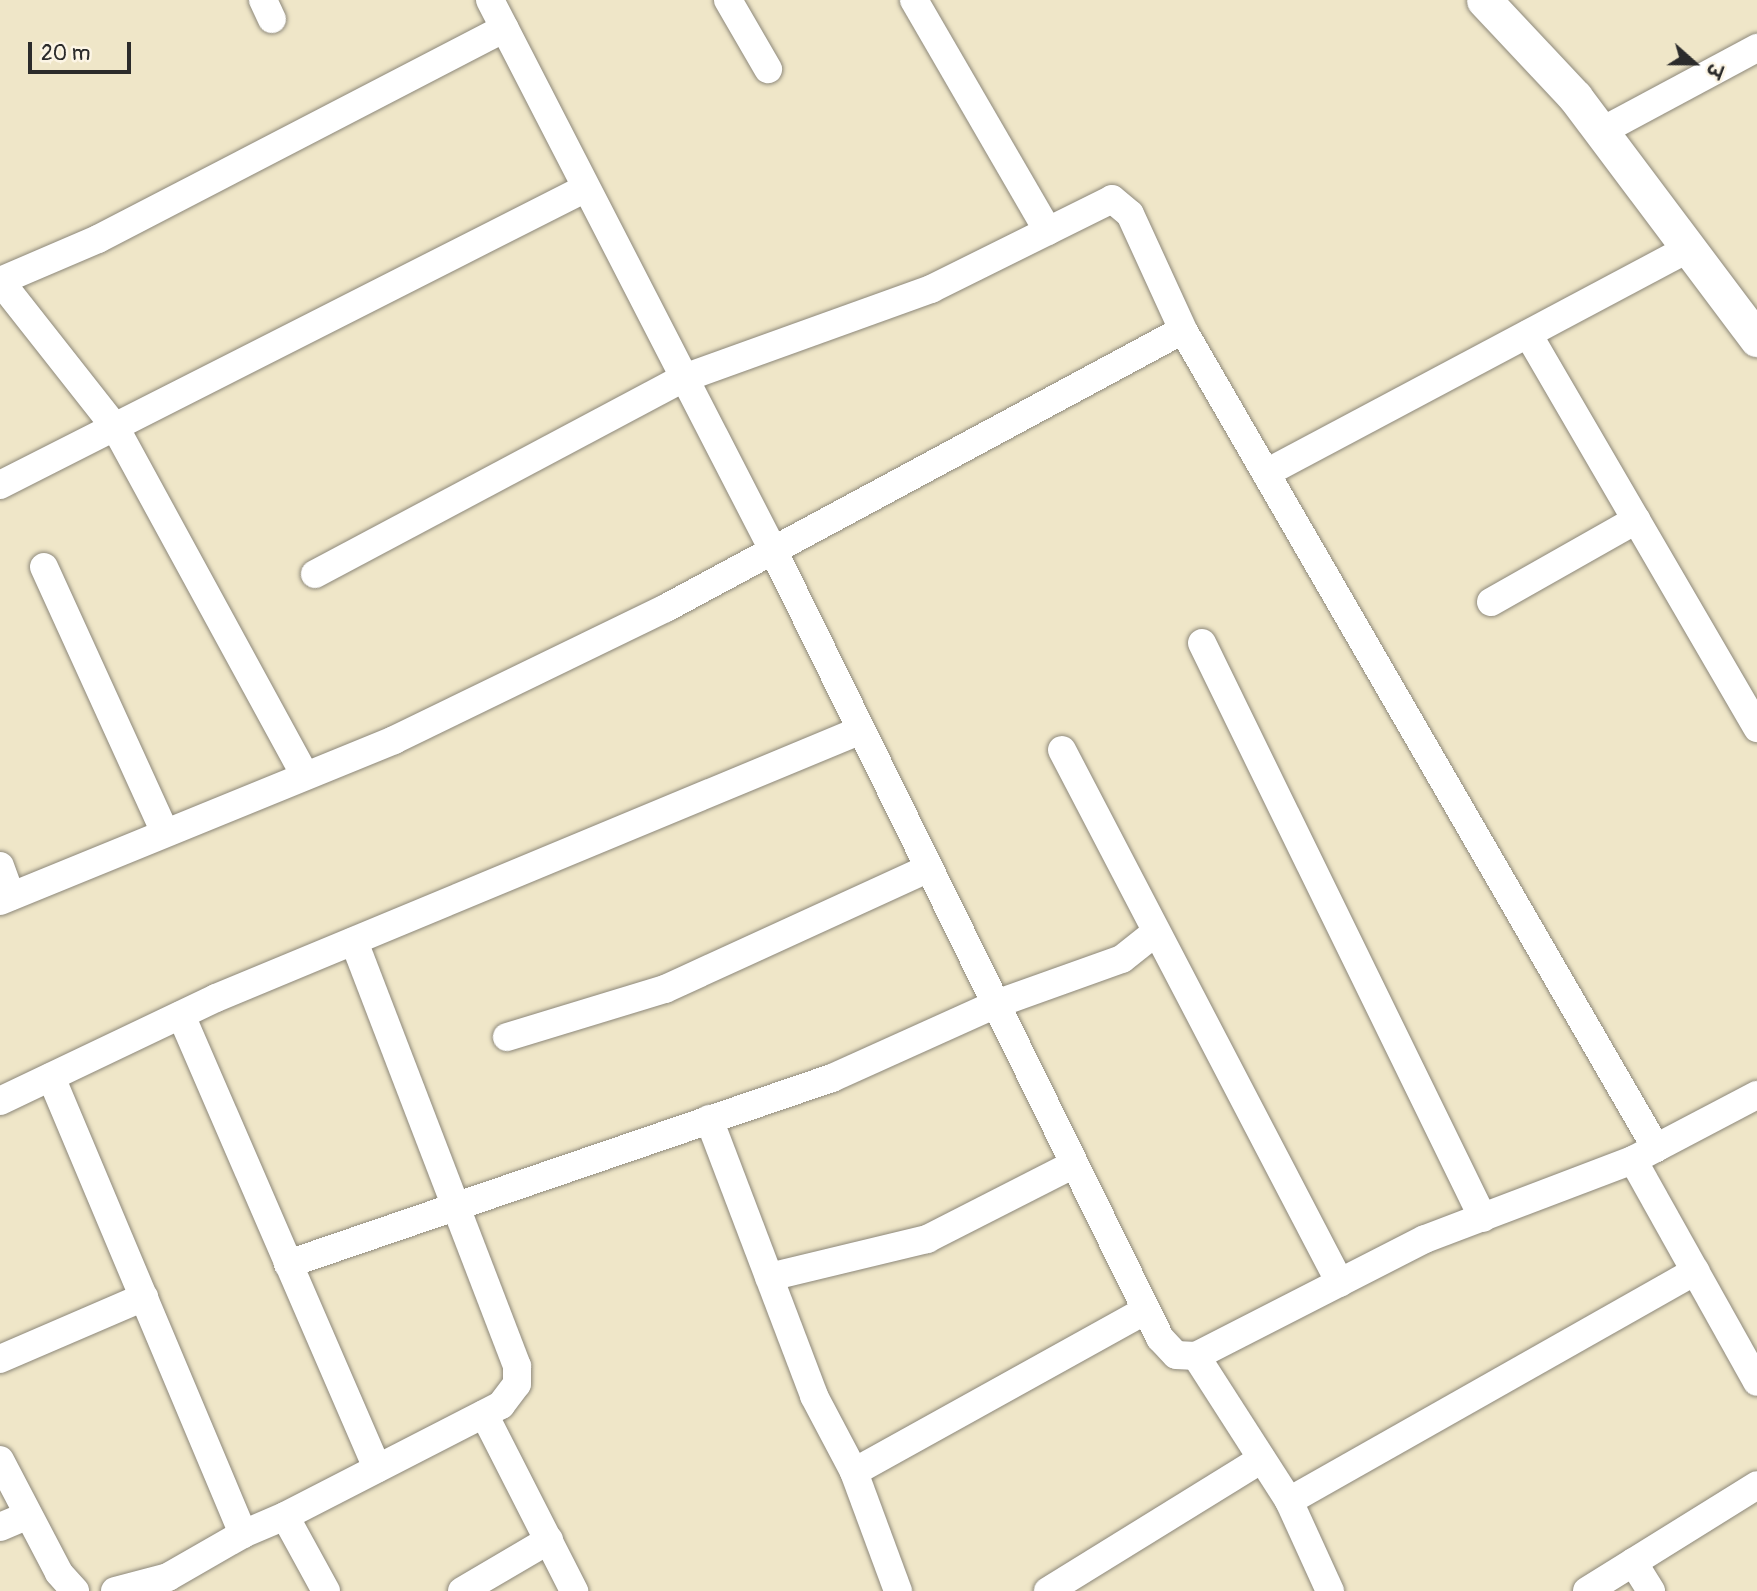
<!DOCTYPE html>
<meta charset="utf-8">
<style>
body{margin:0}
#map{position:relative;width:1757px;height:1591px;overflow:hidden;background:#efe6c8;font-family:Pangolin,"Playpen Sans Deva",sans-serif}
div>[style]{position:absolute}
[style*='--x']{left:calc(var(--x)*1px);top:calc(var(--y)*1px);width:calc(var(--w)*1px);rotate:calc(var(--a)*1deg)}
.roads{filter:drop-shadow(0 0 2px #8d887a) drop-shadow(0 0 2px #8d887a)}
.minor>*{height:28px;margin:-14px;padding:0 14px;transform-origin:14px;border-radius:14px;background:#fff}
.tertiary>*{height:35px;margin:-17.5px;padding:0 17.5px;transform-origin:17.5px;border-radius:17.5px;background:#fff}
span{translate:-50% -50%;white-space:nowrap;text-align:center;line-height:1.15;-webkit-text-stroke:7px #fcf5e5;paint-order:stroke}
.north{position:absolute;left:1659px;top:28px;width:70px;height:70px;-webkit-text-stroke:5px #fcf5e5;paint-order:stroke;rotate:111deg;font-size:19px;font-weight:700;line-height:28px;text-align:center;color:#2b2b2b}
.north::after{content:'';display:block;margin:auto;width:24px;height:32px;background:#2b2b2b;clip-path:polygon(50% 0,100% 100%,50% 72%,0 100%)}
.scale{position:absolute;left:28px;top:42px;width:103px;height:32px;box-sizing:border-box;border:4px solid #2b2b2b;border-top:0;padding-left:9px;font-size:21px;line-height:24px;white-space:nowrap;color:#2b2b2b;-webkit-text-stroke:5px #fcf5e5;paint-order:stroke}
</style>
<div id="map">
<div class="roads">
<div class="minor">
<div style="--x:263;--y:0;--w:21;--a:65"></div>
<div style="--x:490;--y:0;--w:619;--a:62.77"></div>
<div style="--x:773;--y:550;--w:878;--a:63.84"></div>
<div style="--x:1160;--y:1338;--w:23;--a:47"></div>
<div style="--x:1176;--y:1355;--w:20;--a:3"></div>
<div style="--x:1196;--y:1356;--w:257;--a:-27.1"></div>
<div style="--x:1425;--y:1239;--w:222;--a:-20.8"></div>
<div style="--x:1633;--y:1160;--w:140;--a:-27.7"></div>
<div style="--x:728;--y:0;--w:80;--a:59.9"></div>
<div style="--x:914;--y:0;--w:267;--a:59.9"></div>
<div style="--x:1602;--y:131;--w:176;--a:-28.2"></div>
<div style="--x:0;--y:281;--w:186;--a:51.8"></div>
<div style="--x:115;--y:427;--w:397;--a:61.4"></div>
<div style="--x:0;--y:281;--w:107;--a:-23.2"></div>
<div style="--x:98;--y:239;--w:458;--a:-27.4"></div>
<div style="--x:1528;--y:334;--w:456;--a:59.8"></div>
<div style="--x:1266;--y:473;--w:481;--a:-28"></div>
<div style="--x:0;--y:485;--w:657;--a:-26.88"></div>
<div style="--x:44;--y:567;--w:292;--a:65.5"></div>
<div style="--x:315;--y:574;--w:418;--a:-28"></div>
<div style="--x:684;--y:378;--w:263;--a:-19.8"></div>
<div style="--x:931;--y:289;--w:202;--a:-26.4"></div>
<div style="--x:1112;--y:199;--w:23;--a:40"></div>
<div style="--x:1130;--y:214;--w:128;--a:65.4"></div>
<div style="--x:1491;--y:602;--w:167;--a:-29.5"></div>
<div style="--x:1202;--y:643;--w:640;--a:63.96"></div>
<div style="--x:1062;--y:750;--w:601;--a:62.45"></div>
<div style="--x:0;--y:866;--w:32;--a:70"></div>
<div style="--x:0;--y:901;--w:426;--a:-22.2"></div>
<div style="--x:394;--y:740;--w:302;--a:-25.9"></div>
<div style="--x:666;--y:608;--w:587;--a:-28.27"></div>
<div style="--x:1183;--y:330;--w:945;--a:59.96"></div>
<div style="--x:181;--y:1015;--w:494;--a:66.6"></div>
<div style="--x:507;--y:1037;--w:165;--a:-16.9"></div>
<div style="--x:665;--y:989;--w:290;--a:-24.6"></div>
<div style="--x:51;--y:1077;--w:496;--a:67.2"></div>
<div style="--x:243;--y:1534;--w:46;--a:-23.2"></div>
<div style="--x:0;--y:1101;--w:239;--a:-25.5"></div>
<div style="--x:216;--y:998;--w:698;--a:-22.56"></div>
<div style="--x:709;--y:1119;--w:296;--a:69.2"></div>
<div style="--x:814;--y:1396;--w:86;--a:62.2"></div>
<div style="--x:854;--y:1472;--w:334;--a:-29"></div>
<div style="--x:1633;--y:1160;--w:254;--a:60.8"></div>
<div style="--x:288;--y:1264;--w:575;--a:-18.88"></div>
<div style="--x:832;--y:1078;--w:180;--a:-24.3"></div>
<div style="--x:996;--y:1004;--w:134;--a:-19.7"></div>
<div style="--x:1122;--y:959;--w:43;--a:-38.5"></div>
<div style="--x:769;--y:1277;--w:163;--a:-13.5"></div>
<div style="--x:927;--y:1239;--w:165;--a:-27"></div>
<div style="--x:1196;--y:1356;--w:172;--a:57.3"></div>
<div style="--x:1289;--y:1501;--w:99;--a:65.5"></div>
<div style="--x:0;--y:1359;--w:157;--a:-23.3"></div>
<div style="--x:484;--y:1414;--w:199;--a:63"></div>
<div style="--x:0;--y:1460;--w:127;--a:62.4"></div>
<div style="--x:59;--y:1573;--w:24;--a:48"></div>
<div style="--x:854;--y:1472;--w:127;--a:69.7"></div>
<div style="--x:1289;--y:1501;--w:467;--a:-29.5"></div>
<div style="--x:0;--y:1527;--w:30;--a:-23"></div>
<div style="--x:1633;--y:1562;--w:34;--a:58"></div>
<div style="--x:115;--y:1591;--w:55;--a:-14.8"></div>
<div style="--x:168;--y:1577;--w:86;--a:-29.8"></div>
<div style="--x:326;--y:1591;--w:85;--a:-118.7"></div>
<div style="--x:285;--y:1516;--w:243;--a:-27.2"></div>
<div style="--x:501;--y:1405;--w:26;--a:-53"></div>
<div style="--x:517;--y:1384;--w:18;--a:-90"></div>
<div style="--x:517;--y:1366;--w:455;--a:-111"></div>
<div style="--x:462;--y:1591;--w:101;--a:-30.4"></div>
<div style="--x:1048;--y:1591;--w:251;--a:-31.7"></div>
<div style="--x:1587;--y:1591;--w:200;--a:-31.9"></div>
</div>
<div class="tertiary">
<div style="--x:1484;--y:0;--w:133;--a:46.8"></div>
<div style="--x:1575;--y:97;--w:303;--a:53.1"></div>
</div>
</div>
<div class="north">उ</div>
<div class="scale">20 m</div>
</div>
